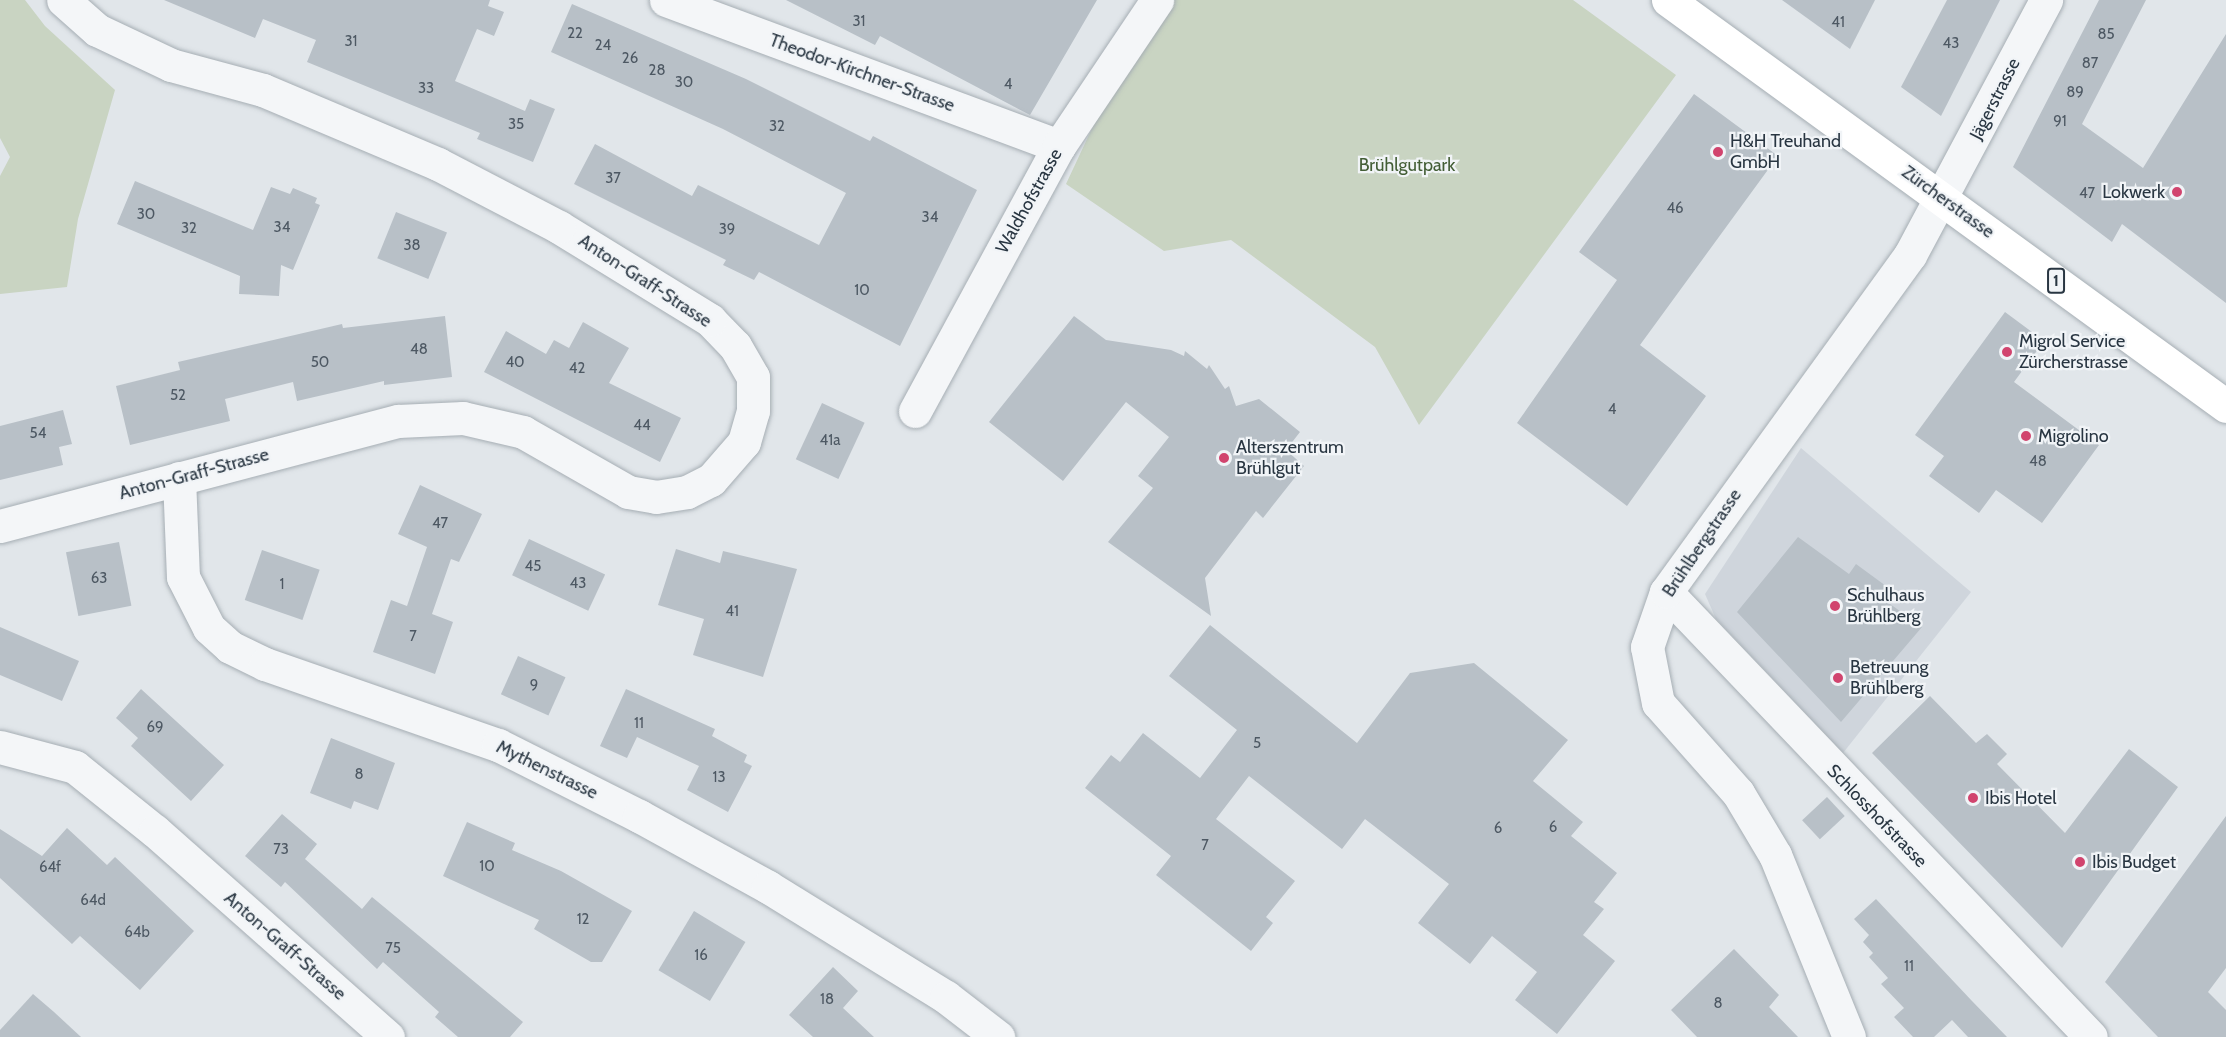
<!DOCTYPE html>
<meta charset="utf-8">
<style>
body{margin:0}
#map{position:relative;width:2226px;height:1037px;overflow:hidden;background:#e1e6ea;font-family:Cabin,sans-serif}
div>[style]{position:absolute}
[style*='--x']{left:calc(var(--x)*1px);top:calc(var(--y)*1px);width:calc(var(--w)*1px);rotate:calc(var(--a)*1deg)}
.built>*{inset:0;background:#cfd5dc}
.green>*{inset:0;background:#c9d4c2}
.building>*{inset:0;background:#b8c0c7;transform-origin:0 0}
.roads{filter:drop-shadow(0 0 2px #a6aeb4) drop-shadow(0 0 2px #a6aeb4)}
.minor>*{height:33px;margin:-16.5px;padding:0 16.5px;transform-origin:16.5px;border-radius:16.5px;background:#f4f6f8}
.primary>*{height:33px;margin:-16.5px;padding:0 16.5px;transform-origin:16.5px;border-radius:16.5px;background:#fff}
.dots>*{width:16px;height:16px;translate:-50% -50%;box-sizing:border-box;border:3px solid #f1f4f7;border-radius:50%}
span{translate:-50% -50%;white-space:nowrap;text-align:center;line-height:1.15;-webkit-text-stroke:4.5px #f1f4f7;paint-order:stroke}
.number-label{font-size:15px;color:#4d5863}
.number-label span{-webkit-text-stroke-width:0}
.shield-label span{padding:2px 4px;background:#f1f4f7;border:2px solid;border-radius:4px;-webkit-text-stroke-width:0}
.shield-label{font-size:16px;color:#293642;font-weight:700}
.street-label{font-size:18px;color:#293642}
.poi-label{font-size:18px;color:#293642}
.left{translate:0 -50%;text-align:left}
.right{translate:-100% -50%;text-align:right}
.park-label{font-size:18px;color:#435e36}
</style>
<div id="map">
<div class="built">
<div style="clip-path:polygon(1801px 448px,1971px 592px,1843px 753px,1716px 619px,1705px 594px)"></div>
</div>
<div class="green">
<div style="clip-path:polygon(0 0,25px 0,45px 26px,115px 90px,78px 219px,67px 287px,0 294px,0 176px,10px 157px,0 138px)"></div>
<div style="clip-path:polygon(1172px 0,1573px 0,1676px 75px,1419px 425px,1375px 347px,1231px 240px,1164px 251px,1066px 184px,1094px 124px)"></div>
</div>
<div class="building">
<div style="clip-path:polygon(164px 0,490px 0,488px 6px,504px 12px,494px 36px,477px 29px,455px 81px,525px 111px,530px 99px,555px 109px,533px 162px,477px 139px,480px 133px,307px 62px,316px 40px,263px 19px,255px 38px)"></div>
<div style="clip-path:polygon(786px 0,1097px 0,1030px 115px,880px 36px,875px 45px)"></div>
<div style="clip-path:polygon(1782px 0,1875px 0,1850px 49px)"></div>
<div style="clip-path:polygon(1947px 0,2000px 0,1941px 116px,1901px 87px)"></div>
<div style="clip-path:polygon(2099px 0,2146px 0,2082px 124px,2143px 168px,2226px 34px,2226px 303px,2122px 224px,2112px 242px,2013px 167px)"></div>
<div style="clip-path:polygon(572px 4px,746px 79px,870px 141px,873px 136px,977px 190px,900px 346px,759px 272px,754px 280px,723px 265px,726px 260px,574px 184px,595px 144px,692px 196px,698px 185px,819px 245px,846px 193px,723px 129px,551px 52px)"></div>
<div style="clip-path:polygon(1694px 94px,1778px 156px,1640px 345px,1706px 396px,1627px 506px,1517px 423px,1617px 280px,1579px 252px)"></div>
<div style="clip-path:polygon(135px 181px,253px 230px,271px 187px,290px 194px,293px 188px,317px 198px,315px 203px,320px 205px,293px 270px,281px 265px,279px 296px,239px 294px,240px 276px,117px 224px)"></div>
<div style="left:396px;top:212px;width:55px;height:50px;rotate:22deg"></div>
<div style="clip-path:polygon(2005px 312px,2044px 341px,2014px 382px,2099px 445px,2042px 523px,1996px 490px,1979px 513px,1929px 476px,1944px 456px,1915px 435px)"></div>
<div style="clip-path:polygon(445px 316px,452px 377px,384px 385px,384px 381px,297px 401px,293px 382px,225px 399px,230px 421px,130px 445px,116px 386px,180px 370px,178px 362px,342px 324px,343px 328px)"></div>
<div style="clip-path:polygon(1074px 316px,1106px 340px,1171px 350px,1184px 356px,1185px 351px,1207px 369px,1209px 365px,1225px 389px,1229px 386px,1236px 406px,1259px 399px,1300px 432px,1286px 450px,1304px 466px,1263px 518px,1256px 511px,1205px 578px,1211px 616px,1108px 542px,1153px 488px,1138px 476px,1169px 437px,1126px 402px,1063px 481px,989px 422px)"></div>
<div style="clip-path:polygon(583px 322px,629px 348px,609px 383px,681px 418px,660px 462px,484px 372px,506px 331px,546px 354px,554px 340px,569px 348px)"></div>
<div style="left:822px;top:403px;width:47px;height:62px;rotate:25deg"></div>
<div style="clip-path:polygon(63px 410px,72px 444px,59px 447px,63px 465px,0 480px,0 426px)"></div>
<div style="clip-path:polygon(420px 485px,482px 514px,459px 562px,451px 559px,432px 614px,453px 622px,435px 674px,373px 652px,391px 600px,407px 606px,427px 547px,398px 534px)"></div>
<div style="clip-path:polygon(1798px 537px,1849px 574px,1856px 564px,1886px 586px,1879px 596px,1922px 627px,1841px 722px,1737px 612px)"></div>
<div style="left:529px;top:539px;width:84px;height:40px;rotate:25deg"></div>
<div style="left:119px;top:542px;width:65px;height:54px;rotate:79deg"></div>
<div style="clip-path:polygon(676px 549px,720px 563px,723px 551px,797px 569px,763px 677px,693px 655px,704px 619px,658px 605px)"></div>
<div style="left:262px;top:550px;width:61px;height:53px;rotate:19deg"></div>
<div style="clip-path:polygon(1210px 625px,1357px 743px,1410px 673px,1474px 663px,1568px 740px,1533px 781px,1583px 822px,1571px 836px,1617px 873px,1594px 902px,1604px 909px,1583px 935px,1615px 961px,1557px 1034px,1515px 1000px,1537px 972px,1492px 936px,1470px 964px,1418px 923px,1449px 884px,1365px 819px,1342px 849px,1249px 776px,1216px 819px,1295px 881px,1266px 917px,1273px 923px,1251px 951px,1156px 875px,1171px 856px,1085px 788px,1111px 755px,1120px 762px,1143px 733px,1200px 778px,1237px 730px,1169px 676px)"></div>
<div style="clip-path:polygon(0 627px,79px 661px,62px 701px,0 675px)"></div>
<div style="left:518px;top:656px;width:52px;height:42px;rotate:24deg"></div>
<div style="clip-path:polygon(141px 689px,224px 765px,191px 801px,131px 746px,138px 738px,116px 718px)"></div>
<div style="clip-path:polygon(626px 689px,715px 729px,712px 736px,747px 755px,744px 762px,752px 766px,728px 812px,687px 790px,699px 766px,637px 737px,627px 758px,600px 746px)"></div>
<div style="clip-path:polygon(1930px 696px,1976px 743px,1987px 734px,2007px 754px,1997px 764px,2065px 833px,2129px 749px,2178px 787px,2062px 948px,1872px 753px)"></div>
<div style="clip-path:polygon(331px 738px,395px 763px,378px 810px,354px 801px,351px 809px,310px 793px)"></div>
<div style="left:1827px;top:797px;width:26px;height:34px;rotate:47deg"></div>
<div style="clip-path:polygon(282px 814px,317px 844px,305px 859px,362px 909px,372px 897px,523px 1022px,510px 1037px,458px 1037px,435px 1017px,439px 1012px,383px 962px,377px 969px,285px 882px,281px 887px,245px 856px)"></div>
<div style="clip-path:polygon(2226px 816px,2226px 968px,2208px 992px,2226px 1010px,2226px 1037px,2158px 1037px,2105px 982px)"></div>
<div style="clip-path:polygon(467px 822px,515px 843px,512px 850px,561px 871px,632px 911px,602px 962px,591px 962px,534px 929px,539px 920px,443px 876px)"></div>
<div style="clip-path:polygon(67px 828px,107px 865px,115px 857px,194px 931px,140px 990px,80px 936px,72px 944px,0 878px,0 829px,42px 856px)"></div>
<div style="clip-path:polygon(1876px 899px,1972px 1001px,2007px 1037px,1968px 1037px,1952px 1020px,1934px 1037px,1913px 1037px,1894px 1017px,1904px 1008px,1881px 984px,1888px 978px,1869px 957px,1873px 953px,1863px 942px,1869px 935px,1854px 919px)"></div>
<div style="left:694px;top:911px;width:60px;height:69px;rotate:31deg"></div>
<div style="clip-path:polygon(1734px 949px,1779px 995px,1769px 1007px,1798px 1037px,1697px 1037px,1671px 1010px)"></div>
<div style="clip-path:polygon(833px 967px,858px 991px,843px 1008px,874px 1037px,813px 1037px,789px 1015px)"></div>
<div style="clip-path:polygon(33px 994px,54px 1012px,81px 1037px,0 1037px,0 1030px)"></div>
</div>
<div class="roads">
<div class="minor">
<div style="--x:666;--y:0;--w:419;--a:20.4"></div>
<div style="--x:915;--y:411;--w:302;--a:-61.5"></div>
<div style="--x:1059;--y:146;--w:176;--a:-56.1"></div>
<div style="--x:179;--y:478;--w:99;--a:87.7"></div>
<div style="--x:183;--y:577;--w:57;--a:63"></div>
<div style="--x:209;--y:628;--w:28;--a:42"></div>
<div style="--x:230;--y:647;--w:39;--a:26"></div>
<div style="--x:265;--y:664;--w:247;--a:19.2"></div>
<div style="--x:498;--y:745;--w:158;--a:26.7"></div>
<div style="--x:639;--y:816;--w:147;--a:28.8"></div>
<div style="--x:768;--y:887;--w:209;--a:31.7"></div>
<div style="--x:946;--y:997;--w:66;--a:37.6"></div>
<div style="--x:0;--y:526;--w:412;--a:-14.8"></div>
<div style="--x:398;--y:421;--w:65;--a:-2.6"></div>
<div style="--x:463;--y:418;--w:62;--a:13.1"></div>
<div style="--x:523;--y:432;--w:121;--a:29.7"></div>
<div style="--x:628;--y:492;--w:28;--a:10"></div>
<div style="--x:656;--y:497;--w:31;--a:-9"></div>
<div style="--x:687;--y:492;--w:27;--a:-27"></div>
<div style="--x:711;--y:480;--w:50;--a:-49"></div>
<div style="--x:744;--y:442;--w:32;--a:-74"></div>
<div style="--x:753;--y:411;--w:34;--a:-90"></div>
<div style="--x:753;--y:377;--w:36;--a:-120"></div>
<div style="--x:735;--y:346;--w:36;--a:-134"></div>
<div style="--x:710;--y:320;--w:177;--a:-148.4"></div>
<div style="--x:559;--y:227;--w:136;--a:-152.5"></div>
<div style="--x:438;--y:164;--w:190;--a:-157.1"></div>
<div style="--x:263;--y:90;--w:95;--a:-164.8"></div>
<div style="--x:171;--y:65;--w:82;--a:-154.7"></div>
<div style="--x:97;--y:30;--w:45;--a:-138.6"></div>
<div style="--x:1666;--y:592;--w:615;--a:46.32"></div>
<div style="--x:0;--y:747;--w:78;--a:14.9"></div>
<div style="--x:75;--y:767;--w:102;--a:38.7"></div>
<div style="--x:155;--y:831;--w:311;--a:41.5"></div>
<div style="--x:1849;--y:1037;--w:196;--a:-112.1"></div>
<div style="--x:1775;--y:855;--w:72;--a:-120.8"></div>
<div style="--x:1738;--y:793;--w:120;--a:-131.6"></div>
<div style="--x:1658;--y:703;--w:57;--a:-101.1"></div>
<div style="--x:1647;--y:647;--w:58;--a:-70.9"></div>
<div style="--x:1666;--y:592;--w:416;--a:-54.1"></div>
<div style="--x:1910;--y:255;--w:289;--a:-61.9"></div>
</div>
<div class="primary">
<div style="--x:1668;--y:0;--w:690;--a:36.04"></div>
</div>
</div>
<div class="dots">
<div style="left:1718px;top:152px;background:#d1446e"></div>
<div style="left:2177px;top:192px;background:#d1446e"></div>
<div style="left:2007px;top:352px;background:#d1446e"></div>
<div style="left:2026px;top:436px;background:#d1446e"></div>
<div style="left:1224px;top:458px;background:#d1446e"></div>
<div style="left:1835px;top:606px;background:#d1446e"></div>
<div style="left:1838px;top:678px;background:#d1446e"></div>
<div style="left:1973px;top:798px;background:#d1446e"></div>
<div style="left:2080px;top:862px;background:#d1446e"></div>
</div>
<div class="number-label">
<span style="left:859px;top:22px">31</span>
<span style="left:1838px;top:23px">41</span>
<span style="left:575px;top:34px">22</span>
<span style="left:2106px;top:35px">85</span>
<span style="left:351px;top:42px">31</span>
<span style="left:1951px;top:44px">43</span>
<span style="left:603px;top:46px">24</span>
<span style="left:630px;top:59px">26</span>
<span style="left:2090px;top:64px">87</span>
<span style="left:657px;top:71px">28</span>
<span style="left:684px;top:83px">30</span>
<span style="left:1008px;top:85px">4</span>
<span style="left:426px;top:89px">33</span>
<span style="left:2075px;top:93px">89</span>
<span style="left:2060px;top:122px">91</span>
<span style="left:516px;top:125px">35</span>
<span style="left:777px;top:127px">32</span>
<span style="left:613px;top:179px">37</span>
<span style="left:2087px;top:194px">47</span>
<span style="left:1675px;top:209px">46</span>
<span style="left:146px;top:215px">30</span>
<span style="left:930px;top:218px">34</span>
<span style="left:282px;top:228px">34</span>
<span style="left:189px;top:229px">32</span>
<span style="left:727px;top:230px">39</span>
<span style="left:412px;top:246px">38</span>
<span style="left:862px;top:291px">10</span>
<span style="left:419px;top:350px">48</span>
<span style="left:320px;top:363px">50</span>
<span style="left:515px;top:363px">40</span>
<span style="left:577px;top:369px">42</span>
<span style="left:178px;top:396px">52</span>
<span style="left:1612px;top:410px">4</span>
<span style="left:642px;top:426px">44</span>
<span style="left:38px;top:434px">54</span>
<span style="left:830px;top:441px">41a</span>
<span style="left:2038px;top:462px">48</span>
<span style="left:440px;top:524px">47</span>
<span style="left:533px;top:567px">45</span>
<span style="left:99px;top:579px">63</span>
<span style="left:578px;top:584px">43</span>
<span style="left:282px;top:585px">1</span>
<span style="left:732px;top:612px">41</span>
<span style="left:413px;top:637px">7</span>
<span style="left:534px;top:686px">9</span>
<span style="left:639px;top:724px">11</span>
<span style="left:155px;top:728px">69</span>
<span style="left:1257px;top:744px">5</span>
<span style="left:359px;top:775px">8</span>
<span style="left:719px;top:778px">13</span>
<span style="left:1553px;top:828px">6</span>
<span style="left:1498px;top:829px">6</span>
<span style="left:1205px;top:846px">7</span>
<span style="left:281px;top:850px">73</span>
<span style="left:487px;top:867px">10</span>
<span style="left:50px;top:868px">64f</span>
<span style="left:93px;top:901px">64d</span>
<span style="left:583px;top:920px">12</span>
<span style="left:137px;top:933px">64b</span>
<span style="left:393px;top:949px">75</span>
<span style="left:701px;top:956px">16</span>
<span style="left:1909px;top:967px">11</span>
<span style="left:827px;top:1000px">18</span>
<span style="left:1718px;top:1004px">8</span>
</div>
<div class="shield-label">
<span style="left:2056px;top:281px">1</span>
</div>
<div class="street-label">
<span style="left:862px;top:73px;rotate:20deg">Theodor-Kirchner-Strasse</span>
<span style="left:1995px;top:99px;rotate:-63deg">Jägerstrasse</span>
<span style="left:1029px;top:201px;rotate:-61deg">Waldhofstrasse</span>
<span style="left:1948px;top:202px;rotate:36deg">Zürcherstrasse</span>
<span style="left:645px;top:281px;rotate:33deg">Anton-Graff-Strasse</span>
<span style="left:194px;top:474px;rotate:-15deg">Anton-Graff-Strasse</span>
<span style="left:1702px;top:543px;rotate:-56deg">Brühlbergstrasse</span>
<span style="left:547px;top:770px;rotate:26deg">Mythenstrasse</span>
<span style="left:1877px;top:816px;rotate:46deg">Schlosshofstrasse</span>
<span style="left:285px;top:946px;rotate:41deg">Anton-Graff-Strasse</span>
</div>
<div class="poi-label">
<span class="left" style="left:1730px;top:152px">H&amp;H Treuhand<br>GmbH</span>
<span class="right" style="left:2165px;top:192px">Lokwerk</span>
<span class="left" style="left:2019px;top:352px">Migrol Service<br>Zürcherstrasse</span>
<span class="left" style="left:2038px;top:436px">Migrolino</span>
<span class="left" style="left:1236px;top:458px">Alterszentrum<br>Brühlgut</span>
<span class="left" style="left:1847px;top:606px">Schulhaus<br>Brühlberg</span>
<span class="left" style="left:1850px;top:678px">Betreuung<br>Brühlberg</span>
<span class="left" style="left:1985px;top:798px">Ibis Hotel</span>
<span class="left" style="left:2092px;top:862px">Ibis Budget</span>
</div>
<div class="park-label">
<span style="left:1407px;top:165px">Brühlgutpark</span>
</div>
</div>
